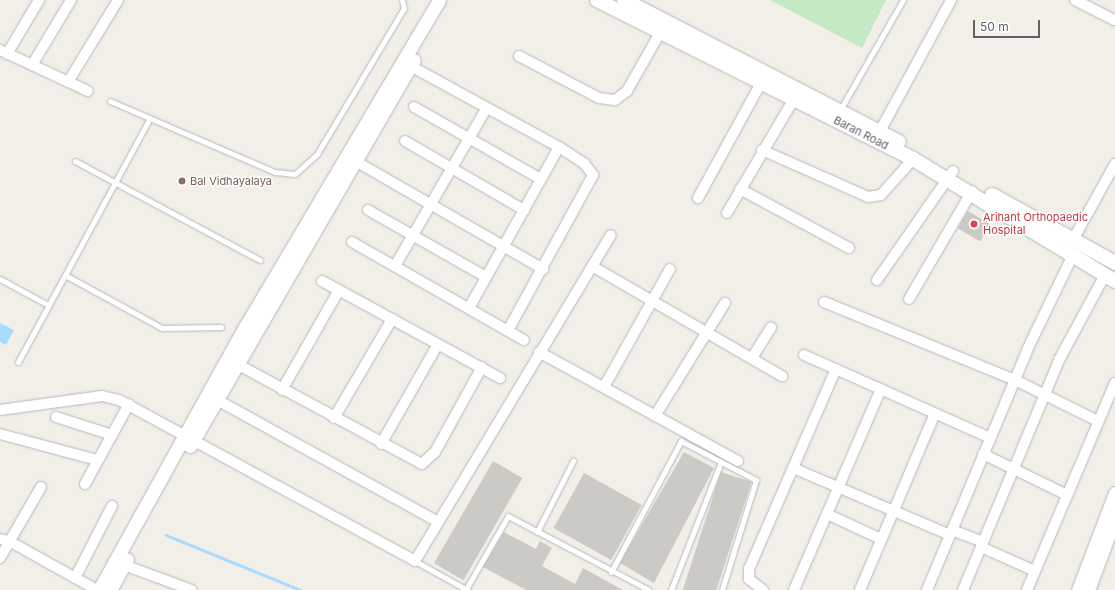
<!DOCTYPE html>
<style>
body{margin:0}
#map{position:relative;width:1115px;height:590px;overflow:hidden;background:#f1efe8;font-family:Inter,sans-serif}
div>[style]{position:absolute}
[style*='--x']{left:calc(var(--x)*1px);top:calc(var(--y)*1px);width:calc(var(--w)*1px);rotate:calc(var(--a)*1deg)}
.green>*{inset:0;background:#c5e8c5}
.water>*{inset:0;background:#aadaff}
.stream>*{height:2.5px;margin:-1.25px;padding:0 1.25px;transform-origin:1.25px;border-radius:1.25px;background:#aadaff}
.building>*{inset:0;background:#cccac5;transform-origin:0 0}
.roads{filter:drop-shadow(0 0 1px #b5b8bc) drop-shadow(0 0 1px #b5b8bc)}
.service>*{height:5px;margin:-2.5px;padding:0 2.5px;transform-origin:2.5px;border-radius:2.5px;background:#fff}
.minor>*{height:10px;margin:-5px;padding:0 5px;transform-origin:5px;border-radius:5px;background:#fff}
.tertiary>*{height:13px;margin:-6.5px;padding:0 6.5px;transform-origin:6.5px;border-radius:6.5px;background:#fff}
.secondary>*{height:14px;margin:-7px;padding:0 7px;transform-origin:7px;border-radius:7px;background:#fff}
.dots>*{width:11px;height:11px;translate:-50% -50%;box-sizing:border-box;border:2px solid #fff;border-radius:50%}
span{translate:-50% -50%;white-space:nowrap;text-align:center;line-height:1.15;-webkit-text-stroke:3px #fff;paint-order:stroke}
.street-label{font-size:11px;color:#5f6368}
.education-label{font-size:11px;color:#785e54}
.left{translate:0 -50%;text-align:left}
.health-label{font-size:11px;color:#be3a42}
.scale{position:absolute;left:973px;top:20px;width:67px;height:18px;box-sizing:border-box;border:2px solid #5f6368;border-top:0;padding-left:5px;font-size:12px;line-height:14px;white-space:nowrap;color:#5f6368;-webkit-text-stroke:3px #fff;paint-order:stroke}
</style>
<div id="map">
<div class="green">
<div style="clip-path:polygon(770px 0,886px 0,862px 48px)"></div>
</div>
<div class="water">
<div style="clip-path:polygon(0 323px,14px 330px,6px 345px,0 342px)"></div>
</div>
<div class="stream">
<div style="--x:166;--y:535;--w:146;--a:22.2"></div>
</div>
<div class="building">
<div style="left:968px;top:211px;width:26px;height:20px;rotate:31deg"></div>
<div style="clip-path:polygon(684px 452px,714px 468px,654px 583px,620px 563px)"></div>
<div style="left:493px;top:461px;width:34px;height:118px;rotate:30deg"></div>
<div style="left:721px;top:472px;width:32px;height:124px;rotate:18deg"></div>
<div style="left:584px;top:473px;width:66px;height:63px;rotate:29deg"></div>
<div style="clip-path:polygon(504px 532px,536px 549px,540px 541px,552px 548px,542px 566px,575px 584px,583px 568px,623px 590px,526px 590px,483px 567px)"></div>
</div>
<div class="roads">
<div class="service">
<div style="--x:110;--y:101;--w:180;--a:23.3"></div>
<div style="--x:275;--y:172;--w:20;--a:6"></div>
<div style="--x:295;--y:174;--w:30;--a:-42"></div>
<div style="--x:317;--y:154;--w:170;--a:-59.2"></div>
<div style="--x:404;--y:8;--w:8;--a:-104"></div>
<div style="--x:840;--y:110;--w:127;--a:-60.2"></div>
<div style="--x:75;--y:161;--w:210;--a:28.2"></div>
<div style="--x:65;--y:275;--w:111;--a:28.7"></div>
<div style="--x:162;--y:328;--w:59;--a:-1"></div>
<div style="--x:0;--y:279;--w:55;--a:28.4"></div>
<div style="--x:18;--y:362;--w:275;--a:-61.6"></div>
<div style="--x:537;--y:532;--w:80;--a:-63.1"></div>
<div style="--x:415;--y:561;--w:60;--a:29.1"></div>
<div style="--x:611;--y:572;--w:149;--a:-61.9"></div>
<div style="--x:681;--y:441;--w:85;--a:27.5"></div>
<div style="--x:756;--y:480;--w:115;--a:107.2"></div>
<div style="--x:466;--y:589;--w:84;--a:-60.1"></div>
<div style="--x:508;--y:516;--w:159;--a:27.7"></div>
<div style="--x:671;--y:590;--w:137;--a:-68.7"></div>
</div>
<div class="minor">
<div style="--x:1075;--y:0;--w:44;--a:27.1"></div>
<div style="--x:0;--y:50;--w:97;--a:25"></div>
<div style="--x:7;--y:54;--w:63;--a:-59.3"></div>
<div style="--x:519;--y:56;--w:90;--a:27.7"></div>
<div style="--x:599;--y:98;--w:16;--a:7"></div>
<div style="--x:615;--y:100;--w:15;--a:-37"></div>
<div style="--x:627;--y:91;--w:69;--a:-60.5"></div>
<div style="--x:405;--y:63;--w:175;--a:28.6"></div>
<div style="--x:559;--y:147;--w:30;--a:33"></div>
<div style="--x:584;--y:163;--w:15;--a:53"></div>
<div style="--x:593;--y:175;--w:177;--a:118.7"></div>
<div style="--x:32;--y:65;--w:76;--a:-59"></div>
<div style="--x:68;--y:82;--w:96;--a:-58.6"></div>
<div style="--x:414;--y:107;--w:146;--a:29.6"></div>
<div style="--x:880;--y:131;--w:149;--a:-61.5"></div>
<div style="--x:405;--y:141;--w:138;--a:30.1"></div>
<div style="--x:762;--y:150;--w:116;--a:23.9"></div>
<div style="--x:868;--y:197;--w:13;--a:-9"></div>
<div style="--x:881;--y:195;--w:48;--a:-48.4"></div>
<div style="--x:350;--y:158;--w:223;--a:29.9"></div>
<div style="--x:740;--y:189;--w:124;--a:28.4"></div>
<div style="--x:698;--y:198;--w:131;--a:-61.3"></div>
<div style="--x:368;--y:210;--w:136;--a:29.6"></div>
<div style="--x:727;--y:213;--w:132;--a:-59.6"></div>
<div style="--x:1074;--y:238;--w:85;--a:-61"></div>
<div style="--x:352;--y:242;--w:198;--a:29.7"></div>
<div style="--x:395;--y:266;--w:181;--a:-59.9"></div>
<div style="--x:592;--y:266;--w:220;--a:30.1"></div>
<div style="--x:877;--y:280;--w:133;--a:-55.1"></div>
<div style="--x:322;--y:281;--w:203;--a:28.6"></div>
<div style="--x:909;--y:299;--w:125;--a:-59.7"></div>
<div style="--x:824;--y:302;--w:206;--a:22.2"></div>
<div style="--x:1015;--y:380;--w:93;--a:26.3"></div>
<div style="--x:469;--y:308;--w:184;--a:-60.8"></div>
<div style="--x:539;--y:352;--w:227;--a:28.7"></div>
<div style="--x:804;--y:355;--w:204;--a:24"></div>
<div style="--x:752;--y:358;--w:36;--a:-58"></div>
<div style="--x:237;--y:364;--w:210;--a:28.4"></div>
<div style="--x:422;--y:464;--w:18;--a:-43"></div>
<div style="--x:435;--y:452;--w:97;--a:-61.1"></div>
<div style="--x:604;--y:387;--w:135;--a:-60.8"></div>
<div style="--x:282;--y:390;--w:115;--a:-60.3"></div>
<div style="--x:210;--y:396;--w:260;--a:28.9"></div>
<div style="--x:0;--y:410;--w:103;--a:-7.8"></div>
<div style="--x:102;--y:396;--w:17;--a:13"></div>
<div style="--x:119;--y:400;--w:337;--a:28.5"></div>
<div style="--x:415;--y:561;--w:380;--a:-59"></div>
<div style="--x:655;--y:416;--w:133;--a:-58.2"></div>
<div style="--x:56;--y:417;--w:59;--a:17.8"></div>
<div style="--x:334;--y:418;--w:115;--a:-59.6"></div>
<div style="--x:0;--y:434;--w:100;--a:15"></div>
<div style="--x:381;--y:444;--w:115;--a:-60.3"></div>
<div style="--x:983;--y:454;--w:93;--a:26"></div>
<div style="--x:793;--y:468;--w:171;--a:23.1"></div>
<div style="--x:85;--y:484;--w:91;--a:-61.2"></div>
<div style="--x:827;--y:514;--w:60;--a:24.8"></div>
<div style="--x:952;--y:530;--w:33;--a:21"></div>
<div style="--x:0;--y:539;--w:9;--a:13"></div>
<div style="--x:9;--y:541;--w:101;--a:29.1"></div>
<div style="--x:981;--y:547;--w:59;--a:24"></div>
<div style="--x:0;--y:558;--w:82;--a:-60"></div>
<div style="--x:124;--y:565;--w:72;--a:20.2"></div>
<div style="--x:75;--y:578;--w:81;--a:-62.8"></div>
<div style="--x:763;--y:590;--w:18;--a:-142"></div>
<div style="--x:749;--y:579;--w:10;--a:-90"></div>
<div style="--x:749;--y:569;--w:218;--a:-66.5"></div>
<div style="--x:794;--y:590;--w:219;--a:-66.6"></div>
<div style="--x:860;--y:590;--w:192;--a:-67"></div>
<div style="--x:927;--y:590;--w:262;--a:-67.3"></div>
<div style="--x:1028;--y:348;--w:103;--a:-64.2"></div>
<div style="--x:963;--y:590;--w:249;--a:-67.3"></div>
<div style="--x:1059;--y:360;--w:97;--a:-61.6"></div>
<div style="--x:1027;--y:590;--w:225;--a:-67"></div>
</div>
<div class="tertiary">
<div style="--x:190;--y:446;--w:446;--a:-59.9"></div>
<div style="--x:99;--y:590;--w:301;--a:-61"></div>
<div style="--x:245;--y:327;--w:380;--a:-59.3"></div>
<div style="--x:110;--y:590;--w:35;--a:-61"></div>
<div style="--x:1078;--y:590;--w:104;--a:-69.1"></div>
<div style="--x:1088;--y:590;--w:77;--a:-69.4"></div>
</div>
<div class="secondary">
<div style="--x:597;--y:0;--w:354;--a:26.7"></div>
<div style="--x:913;--y:159;--w:236;--a:31.1"></div>
<div style="--x:624;--y:0;--w:309;--a:27.3"></div>
<div style="--x:992;--y:195;--w:141;--a:28.9"></div>
</div>
</div>
<div class="dots">
<div style="left:182px;top:181px;background:#8d6e63"></div>
<div style="left:974px;top:224px;background:#e0444e"></div>
</div>
<div class="street-label">
<span style="left:861px;top:133px;rotate:27deg">Baran Road</span>
</div>
<div class="education-label">
<span class="left" style="left:190px;top:181px">Bal Vidhayalaya</span>
</div>
<div class="health-label">
<span class="left" style="left:983px;top:224px">Arihant Orthopaedic<br>Hospital</span>
</div>
<div class="scale">50 m</div>
</div>
